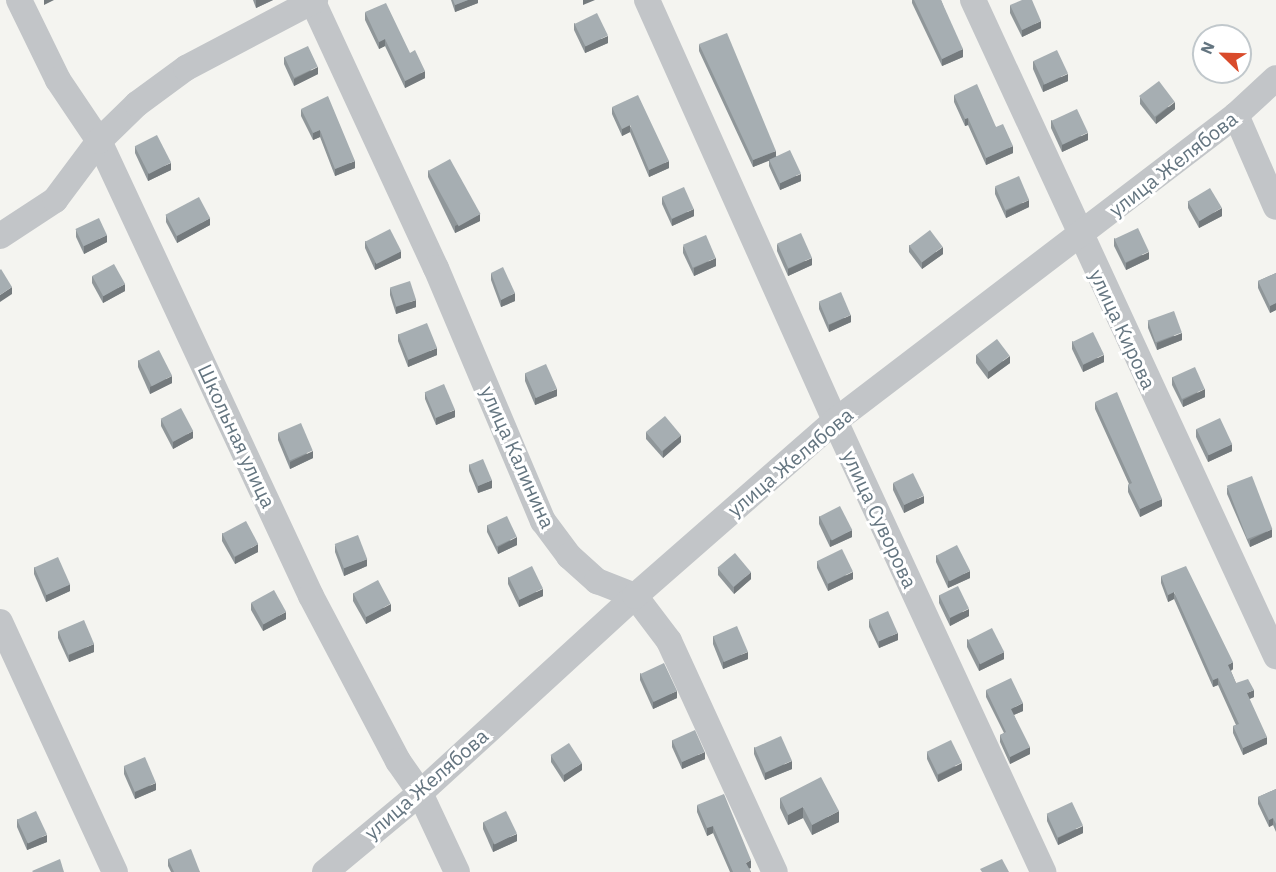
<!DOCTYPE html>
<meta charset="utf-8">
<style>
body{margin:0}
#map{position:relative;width:1276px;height:872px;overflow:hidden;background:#f4f4f0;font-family:"IBM Plex Sans",sans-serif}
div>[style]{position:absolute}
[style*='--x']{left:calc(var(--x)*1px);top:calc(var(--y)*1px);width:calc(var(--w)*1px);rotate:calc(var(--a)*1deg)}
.minor>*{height:26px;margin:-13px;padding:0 13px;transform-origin:13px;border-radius:13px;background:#c2c5c8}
.wall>*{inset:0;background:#8f9699}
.shaded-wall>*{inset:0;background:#747a7d}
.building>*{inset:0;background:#a6aeb2;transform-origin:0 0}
span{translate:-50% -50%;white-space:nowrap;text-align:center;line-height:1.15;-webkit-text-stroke:6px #fff;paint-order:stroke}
.street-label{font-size:20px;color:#647580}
.north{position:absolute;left:1192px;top:24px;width:60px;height:60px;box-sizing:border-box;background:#fff;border:2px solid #c1c8cc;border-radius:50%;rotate:293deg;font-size:16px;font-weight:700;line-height:24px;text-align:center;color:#647580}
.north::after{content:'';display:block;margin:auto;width:21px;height:27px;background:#d94b2b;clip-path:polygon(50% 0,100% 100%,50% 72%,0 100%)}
</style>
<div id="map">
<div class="minor">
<div style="--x:19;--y:0;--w:89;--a:64"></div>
<div style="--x:58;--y:80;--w:73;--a:56.1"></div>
<div style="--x:99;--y:141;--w:502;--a:65.02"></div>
<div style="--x:311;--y:596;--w:187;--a:62.2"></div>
<div style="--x:398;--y:761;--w:39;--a:55"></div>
<div style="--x:420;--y:793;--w:87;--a:64.9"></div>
<div style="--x:312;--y:0;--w:295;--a:65.2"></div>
<div style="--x:436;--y:268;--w:275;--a:67.1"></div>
<div style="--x:543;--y:521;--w:44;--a:53.4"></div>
<div style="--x:569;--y:556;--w:38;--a:42"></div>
<div style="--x:597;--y:581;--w:41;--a:21.5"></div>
<div style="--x:635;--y:596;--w:56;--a:52.9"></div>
<div style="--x:669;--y:641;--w:254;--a:65.4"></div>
<div style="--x:647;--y:0;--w:461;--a:65.9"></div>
<div style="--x:835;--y:421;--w:497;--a:65.2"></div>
<div style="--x:973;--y:0;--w:723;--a:65.21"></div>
<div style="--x:1236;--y:115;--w:100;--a:66.5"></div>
<div style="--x:0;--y:236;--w:66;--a:-33.2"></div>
<div style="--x:55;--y:200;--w:74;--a:-53.3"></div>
<div style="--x:99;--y:141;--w:53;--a:-44.2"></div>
<div style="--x:137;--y:104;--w:61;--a:-36.3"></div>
<div style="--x:186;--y:68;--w:146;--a:-27.8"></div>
<div style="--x:0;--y:622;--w:275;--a:65.3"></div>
<div style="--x:325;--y:872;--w:124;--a:-39.7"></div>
<div style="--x:420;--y:793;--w:292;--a:-42.5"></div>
<div style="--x:635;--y:596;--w:266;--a:-41.2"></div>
<div style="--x:835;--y:421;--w:504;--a:-37.35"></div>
<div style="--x:1236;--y:115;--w:54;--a:-42.8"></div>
</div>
<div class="wall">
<div style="clip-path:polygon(253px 0,273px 0,256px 8px)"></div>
<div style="clip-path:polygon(451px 0,478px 0,478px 3px,455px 12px)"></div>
<div style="clip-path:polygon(912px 0,941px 0,963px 57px,942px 66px,912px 3px)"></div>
<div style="clip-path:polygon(1010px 5px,1041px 28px,1022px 37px,1010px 13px)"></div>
<div style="clip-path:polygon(365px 12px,425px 78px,405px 88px,385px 46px,379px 49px,365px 20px)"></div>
<div style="clip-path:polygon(574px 23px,608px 43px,585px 53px,574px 30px)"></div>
<div style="clip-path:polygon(699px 44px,776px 156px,801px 181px,780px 190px,769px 166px,769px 160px,753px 167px,699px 51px)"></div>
<div style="clip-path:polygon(284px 57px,318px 74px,294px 86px,284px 64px)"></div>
<div style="clip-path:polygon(1033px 61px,1068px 81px,1043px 92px,1033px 69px)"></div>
<div style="clip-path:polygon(954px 95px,996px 127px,1013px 153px,986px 165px,968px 125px,965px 126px,954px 102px)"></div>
<div style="clip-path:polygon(1140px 97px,1175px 109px,1156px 124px,1140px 104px)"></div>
<div style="clip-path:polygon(612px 107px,669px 168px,649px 177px,630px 132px,622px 136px,612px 114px)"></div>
<div style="clip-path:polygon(301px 109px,355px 168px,335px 176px,320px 137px,313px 140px,301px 116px)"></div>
<div style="clip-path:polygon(1051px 120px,1088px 140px,1062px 152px,1051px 128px)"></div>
<div style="clip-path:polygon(135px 146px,171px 170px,148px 181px,135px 153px)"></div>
<div style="clip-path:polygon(428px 170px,480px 221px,455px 233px,428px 177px)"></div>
<div style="clip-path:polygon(995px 187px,1029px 207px,1006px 218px,995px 194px)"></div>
<div style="clip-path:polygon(662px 197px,694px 216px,672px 226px,662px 204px)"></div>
<div style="clip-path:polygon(1188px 201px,1222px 216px,1199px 228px,1188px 208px)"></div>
<div style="clip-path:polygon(166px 215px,210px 225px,177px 243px,166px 222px)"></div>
<div style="clip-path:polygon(76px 230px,107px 242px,84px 254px,76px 237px)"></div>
<div style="clip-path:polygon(1114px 238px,1149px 259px,1126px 270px,1114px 246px)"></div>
<div style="clip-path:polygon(365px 241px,401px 258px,375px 270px,365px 248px)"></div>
<div style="clip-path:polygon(777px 244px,812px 265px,788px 276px,777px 251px)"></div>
<div style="clip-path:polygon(909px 245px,943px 254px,922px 269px,909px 252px)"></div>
<div style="clip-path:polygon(683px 246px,716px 266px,694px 276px,683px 253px)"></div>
<div style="clip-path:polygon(491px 273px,515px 301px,501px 307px,491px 280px)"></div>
<div style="clip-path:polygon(1276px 273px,1276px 310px,1270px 313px,1258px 288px,1258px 281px)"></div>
<div style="clip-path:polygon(92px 276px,125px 291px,103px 303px,92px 283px)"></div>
<div style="clip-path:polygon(390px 288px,416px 307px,396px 314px,390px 295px)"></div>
<div style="clip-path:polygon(819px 302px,851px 322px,829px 332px,819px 309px)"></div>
<div style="clip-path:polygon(1148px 321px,1182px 340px,1157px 350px,1148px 328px)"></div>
<div style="clip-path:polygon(398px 334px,437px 355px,408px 367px,398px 341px)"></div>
<div style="clip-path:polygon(1072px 341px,1104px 362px,1083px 372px,1072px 349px)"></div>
<div style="clip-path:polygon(976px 355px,1010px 363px,988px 379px,976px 363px)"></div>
<div style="clip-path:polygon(138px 360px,172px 383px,150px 394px,138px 367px)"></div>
<div style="clip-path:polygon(525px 373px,557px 396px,535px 405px,525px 381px)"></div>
<div style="clip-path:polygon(1172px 377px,1205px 397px,1183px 407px,1172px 385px)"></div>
<div style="clip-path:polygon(425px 392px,455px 417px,436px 425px,425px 399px)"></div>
<div style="clip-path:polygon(1095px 402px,1162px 506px,1140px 517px,1128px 492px,1128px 485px,1129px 484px,1095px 409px)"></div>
<div style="clip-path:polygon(161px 419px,193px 438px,173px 449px,161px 426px)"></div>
<div style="clip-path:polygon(1196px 429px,1232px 451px,1208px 462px,1196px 437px)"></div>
<div style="clip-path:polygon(646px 432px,681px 442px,663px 458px,646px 439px)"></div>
<div style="clip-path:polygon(278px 433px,313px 458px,290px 469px,278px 440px)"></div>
<div style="clip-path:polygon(469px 464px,492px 488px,478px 493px,469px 471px)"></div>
<div style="clip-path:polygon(893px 483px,924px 503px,904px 513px,893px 490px)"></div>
<div style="clip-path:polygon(1227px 487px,1272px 537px,1250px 547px,1227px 494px)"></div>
<div style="clip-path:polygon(819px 516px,852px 537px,830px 547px,819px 524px)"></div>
<div style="clip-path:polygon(487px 525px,517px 545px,498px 554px,487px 532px)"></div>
<div style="clip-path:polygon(222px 533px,258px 552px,235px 564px,222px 541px)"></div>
<div style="clip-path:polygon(335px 545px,367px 566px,344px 576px,335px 552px)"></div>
<div style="clip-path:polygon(936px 555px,970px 578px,948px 588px,936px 562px)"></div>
<div style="clip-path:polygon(817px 561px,853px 579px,828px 591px,817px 568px)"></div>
<div style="clip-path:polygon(34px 567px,70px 591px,46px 602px,34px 574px)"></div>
<div style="clip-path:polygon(718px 568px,751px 579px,734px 594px,718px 575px)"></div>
<div style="clip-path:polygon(1161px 576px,1233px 669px,1231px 671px,1236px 683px,1254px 697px,1249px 699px,1267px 744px,1243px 755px,1233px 733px,1233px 726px,1236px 725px,1218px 685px,1213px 687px,1174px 599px,1168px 602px,1161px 583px)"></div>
<div style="clip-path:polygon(508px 577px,543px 596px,519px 607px,508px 584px)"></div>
<div style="clip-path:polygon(353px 593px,391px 611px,366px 624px,353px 601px)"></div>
<div style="clip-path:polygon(939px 595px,969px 616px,950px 626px,939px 603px)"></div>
<div style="clip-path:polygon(251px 603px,286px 619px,263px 631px,251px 610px)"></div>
<div style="clip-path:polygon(869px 620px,898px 640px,879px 648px,869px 627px)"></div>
<div style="clip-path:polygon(58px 631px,94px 652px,69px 662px,58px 638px)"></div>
<div style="clip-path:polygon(713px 636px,748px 659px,723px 669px,713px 644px)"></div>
<div style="clip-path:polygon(967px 639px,1004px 659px,979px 671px,967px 647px)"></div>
<div style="clip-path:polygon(640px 673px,677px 698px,653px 709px,640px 680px)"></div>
<div style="clip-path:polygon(986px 690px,1023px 711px,1014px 715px,1030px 754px,1010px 764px,1000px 742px,1000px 735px,1004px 733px,986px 697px)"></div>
<div style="clip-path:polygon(672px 740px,705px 759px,682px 769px,672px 747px)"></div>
<div style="clip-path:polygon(754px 747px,792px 769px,765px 780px,754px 754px)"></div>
<div style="clip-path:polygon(927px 752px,962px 770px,938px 782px,927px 759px)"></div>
<div style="clip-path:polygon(551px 755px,582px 770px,564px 782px,551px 762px)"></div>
<div style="clip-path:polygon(124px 766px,156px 790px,135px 799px,124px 774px)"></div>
<div style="clip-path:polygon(1276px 789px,1276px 832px,1273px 825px,1269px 827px,1258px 804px,1258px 797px)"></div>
<div style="clip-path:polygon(780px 798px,839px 822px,812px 835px,803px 818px,788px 825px,780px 808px)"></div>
<div style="clip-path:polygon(697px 805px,751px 868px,749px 868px,751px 872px,730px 872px,713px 833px,707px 836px,697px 812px)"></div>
<div style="clip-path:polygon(1047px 814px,1083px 833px,1058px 845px,1047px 821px)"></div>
<div style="clip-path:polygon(17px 819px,47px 842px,27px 850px,17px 827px)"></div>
<div style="clip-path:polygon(483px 822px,517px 841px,493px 852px,483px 829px)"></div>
<div style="clip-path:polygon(168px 859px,200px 872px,171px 872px,168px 866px)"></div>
</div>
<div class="shaded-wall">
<div style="clip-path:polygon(44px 0,54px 0,44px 5px)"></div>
<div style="clip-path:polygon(256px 0,273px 0,256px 8px)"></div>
<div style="clip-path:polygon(468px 0,478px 0,478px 3px,455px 12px,455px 5px)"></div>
<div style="clip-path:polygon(583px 0,595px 0,583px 5px)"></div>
<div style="clip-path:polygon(1041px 21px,1041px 28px,1022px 37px,1022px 30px)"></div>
<div style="clip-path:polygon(608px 36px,608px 43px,585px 53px,585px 46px)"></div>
<div style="clip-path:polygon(385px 39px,385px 46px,379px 49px,379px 42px)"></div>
<div style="clip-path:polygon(963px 49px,963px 57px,942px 66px,942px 59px)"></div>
<div style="clip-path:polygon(318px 67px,318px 74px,294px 86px,294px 79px)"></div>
<div style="clip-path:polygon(425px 71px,425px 78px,405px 88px,405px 81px)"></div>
<div style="clip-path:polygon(1068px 74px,1068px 81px,1043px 92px,1043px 85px)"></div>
<div style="clip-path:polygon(1175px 102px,1175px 109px,1156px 124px,1156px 117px)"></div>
<div style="clip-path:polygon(968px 118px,968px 125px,965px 126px,965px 119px)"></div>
<div style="clip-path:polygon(630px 125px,630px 132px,622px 136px,622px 129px)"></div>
<div style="clip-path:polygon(320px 130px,320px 137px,313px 140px,313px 133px)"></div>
<div style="clip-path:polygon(1088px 133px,1088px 140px,1062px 152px,1062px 145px)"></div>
<div style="clip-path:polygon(1013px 146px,1013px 153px,986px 165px,986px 158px)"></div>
<div style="clip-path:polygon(776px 151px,776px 158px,753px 167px,753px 160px)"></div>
<div style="clip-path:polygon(355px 161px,355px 168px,335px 176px,335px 169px)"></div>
<div style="clip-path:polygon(669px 161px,669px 168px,649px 177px,649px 170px)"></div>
<div style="clip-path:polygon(171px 163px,171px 170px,148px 181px,148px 173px)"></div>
<div style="clip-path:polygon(801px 174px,801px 181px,780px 190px,780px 183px)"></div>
<div style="clip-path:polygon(1029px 200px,1029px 207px,1006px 218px,1006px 211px)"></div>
<div style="clip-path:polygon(1222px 208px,1222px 216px,1199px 228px,1199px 221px)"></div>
<div style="clip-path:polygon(694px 209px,694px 216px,672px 226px,672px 219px)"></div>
<div style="clip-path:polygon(480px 214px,480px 221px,455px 233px,455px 226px)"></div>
<div style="clip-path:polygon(210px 218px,210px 225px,177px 243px,177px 236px)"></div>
<div style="clip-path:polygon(107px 235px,107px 242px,84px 254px,84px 246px)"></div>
<div style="clip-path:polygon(943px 247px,943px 254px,922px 269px,922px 262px)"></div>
<div style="clip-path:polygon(401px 251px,401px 258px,375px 270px,375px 263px)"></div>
<div style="clip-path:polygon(1149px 252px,1149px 259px,1126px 270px,1126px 263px)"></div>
<div style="clip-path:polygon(716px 258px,716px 266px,694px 276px,694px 268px)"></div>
<div style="clip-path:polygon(812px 258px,812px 265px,788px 276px,788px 269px)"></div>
<div style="clip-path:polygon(125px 284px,125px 291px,103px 303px,103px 296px)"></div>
<div style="clip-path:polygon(12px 287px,12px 294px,0 302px,0 295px)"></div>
<div style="clip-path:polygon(515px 293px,515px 301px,501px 307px,501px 300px)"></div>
<div style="clip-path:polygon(416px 300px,416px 307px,396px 314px,396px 307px)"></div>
<div style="clip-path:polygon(1276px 303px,1276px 310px,1270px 313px,1270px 306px)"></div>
<div style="clip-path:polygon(851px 315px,851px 322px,829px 332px,829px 325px)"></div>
<div style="clip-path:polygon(1182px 333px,1182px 340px,1157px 350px,1157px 343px)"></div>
<div style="clip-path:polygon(437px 348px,437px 355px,408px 367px,408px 360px)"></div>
<div style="clip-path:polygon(1104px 355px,1104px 362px,1083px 372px,1083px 365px)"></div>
<div style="clip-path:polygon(1010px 356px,1010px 363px,988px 379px,988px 372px)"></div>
<div style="clip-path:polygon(172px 376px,172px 383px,150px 394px,150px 387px)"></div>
<div style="clip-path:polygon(557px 389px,557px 396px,535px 405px,535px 398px)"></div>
<div style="clip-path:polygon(1205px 389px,1205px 397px,1183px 407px,1183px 400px)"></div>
<div style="clip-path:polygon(455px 410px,455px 417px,436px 425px,436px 418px)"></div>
<div style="clip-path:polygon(193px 431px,193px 438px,173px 449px,173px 442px)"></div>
<div style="clip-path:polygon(681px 435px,681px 442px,663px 458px,663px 451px)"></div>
<div style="clip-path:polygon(1232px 444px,1232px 451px,1208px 462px,1208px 455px)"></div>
<div style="clip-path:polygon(313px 451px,313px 458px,290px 469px,290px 462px)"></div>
<div style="clip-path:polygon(492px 480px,492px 488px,478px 493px,478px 486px)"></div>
<div style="clip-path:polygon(924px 496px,924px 503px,904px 513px,904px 505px)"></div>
<div style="clip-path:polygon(1162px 499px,1162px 506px,1140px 517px,1140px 509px)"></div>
<div style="clip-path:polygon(1272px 529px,1272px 537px,1250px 547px,1250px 540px)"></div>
<div style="clip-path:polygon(852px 530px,852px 537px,830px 547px,830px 540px)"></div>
<div style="clip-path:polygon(517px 537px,517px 545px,498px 554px,498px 547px)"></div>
<div style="clip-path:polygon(258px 544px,258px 552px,235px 564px,235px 557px)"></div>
<div style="clip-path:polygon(367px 559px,367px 566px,344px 576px,344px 568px)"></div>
<div style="clip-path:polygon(970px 571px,970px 578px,948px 588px,948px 581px)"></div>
<div style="clip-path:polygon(751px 572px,751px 579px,734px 594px,734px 587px)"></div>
<div style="clip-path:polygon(853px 572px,853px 579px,828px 591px,828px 584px)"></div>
<div style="clip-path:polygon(70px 584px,70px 591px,46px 602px,46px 595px)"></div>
<div style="clip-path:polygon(543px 589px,543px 596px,519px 607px,519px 600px)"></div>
<div style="clip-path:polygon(1174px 592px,1174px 599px,1168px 602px,1168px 595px)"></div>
<div style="clip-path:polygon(391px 604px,391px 611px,366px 624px,366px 617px)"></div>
<div style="clip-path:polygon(969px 609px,969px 616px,950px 626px,950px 618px)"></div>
<div style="clip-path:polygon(286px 612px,286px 619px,263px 631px,263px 624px)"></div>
<div style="clip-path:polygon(898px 633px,898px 640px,879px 648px,879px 641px)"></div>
<div style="clip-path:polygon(94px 644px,94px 652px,69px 662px,69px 655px)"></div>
<div style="clip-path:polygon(748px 652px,748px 659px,723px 669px,723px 662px)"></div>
<div style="clip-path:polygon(1004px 652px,1004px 659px,979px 671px,979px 664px)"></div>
<div style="clip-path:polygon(1233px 662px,1233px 669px,1228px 672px,1228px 665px)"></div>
<div style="clip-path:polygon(1218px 678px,1218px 685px,1213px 687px,1213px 680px)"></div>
<div style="clip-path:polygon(1254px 690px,1254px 697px,1247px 700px,1247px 693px)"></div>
<div style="clip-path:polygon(677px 691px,677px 698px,653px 709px,653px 701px)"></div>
<div style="clip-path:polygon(1023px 703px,1023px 711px,1011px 716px,1011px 709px)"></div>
<div style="clip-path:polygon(1267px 737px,1267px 744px,1243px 755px,1243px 748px)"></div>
<div style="clip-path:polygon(1030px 747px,1030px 754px,1010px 764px,1010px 757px)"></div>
<div style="clip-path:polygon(705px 752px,705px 759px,682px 769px,682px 762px)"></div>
<div style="clip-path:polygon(792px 761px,792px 769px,765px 780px,765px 773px)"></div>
<div style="clip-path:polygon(582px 763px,582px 770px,564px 782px,564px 775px)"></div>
<div style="clip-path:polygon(962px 763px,962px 770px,938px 782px,938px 775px)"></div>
<div style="clip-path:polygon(156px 783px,156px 790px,135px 799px,135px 792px)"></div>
<div style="clip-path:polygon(803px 807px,803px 818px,788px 825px,788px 815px)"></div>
<div style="clip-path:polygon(839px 811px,839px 822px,812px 835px,812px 825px)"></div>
<div style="clip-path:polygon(1273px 818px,1273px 825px,1269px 827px,1269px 820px)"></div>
<div style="clip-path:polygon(713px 826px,713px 833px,707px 836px,707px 828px)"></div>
<div style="clip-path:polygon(1083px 826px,1083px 833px,1058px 845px,1058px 838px)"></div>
<div style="clip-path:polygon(517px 834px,517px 841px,493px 852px,493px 844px)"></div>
<div style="clip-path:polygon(47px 835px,47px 842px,27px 850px,27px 843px)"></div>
<div style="clip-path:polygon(751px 860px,751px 868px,746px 870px,746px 863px)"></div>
</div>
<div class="building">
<div style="clip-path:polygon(453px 0,468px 0,455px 5px)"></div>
<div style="clip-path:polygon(914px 0,941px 0,963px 49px,942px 59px)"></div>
<div style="clip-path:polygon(1022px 0,1032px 0,1041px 21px,1022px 30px,1010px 5px)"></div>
<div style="clip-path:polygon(386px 3px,410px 53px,415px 50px,425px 71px,405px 81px,385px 39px,379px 42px,365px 12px)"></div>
<div style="left:597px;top:13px;width:25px;height:25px;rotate:64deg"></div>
<div style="clip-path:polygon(727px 33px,776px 151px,753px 160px,699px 44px)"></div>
<div style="left:308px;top:46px;width:23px;height:26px;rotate:65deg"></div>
<div style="left:1057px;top:50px;width:26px;height:26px;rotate:65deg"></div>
<div style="left:1159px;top:81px;width:26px;height:25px;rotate:53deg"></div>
<div style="clip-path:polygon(977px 84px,996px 127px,1003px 124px,1013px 146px,986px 158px,968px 118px,965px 119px,954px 95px)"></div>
<div style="clip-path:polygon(638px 95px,669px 161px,649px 170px,630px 125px,622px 129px,612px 107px)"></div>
<div style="clip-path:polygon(328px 96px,355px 161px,335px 169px,320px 130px,313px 133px,301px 109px)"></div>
<div style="left:1077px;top:109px;width:26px;height:28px;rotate:65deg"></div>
<div style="left:157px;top:135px;width:31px;height:25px;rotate:63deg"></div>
<div style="left:790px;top:150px;width:26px;height:23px;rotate:65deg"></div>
<div style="left:450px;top:159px;width:63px;height:25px;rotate:61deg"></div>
<div style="left:1019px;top:176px;width:26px;height:26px;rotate:67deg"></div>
<div style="left:684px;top:187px;width:24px;height:24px;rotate:66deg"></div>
<div style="left:1210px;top:188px;width:23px;height:26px;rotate:59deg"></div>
<div style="left:199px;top:197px;width:24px;height:38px;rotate:62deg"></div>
<div style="left:99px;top:218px;width:19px;height:26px;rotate:65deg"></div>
<div style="left:1138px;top:228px;width:26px;height:26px;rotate:65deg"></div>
<div style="left:390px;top:229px;width:25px;height:28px;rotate:63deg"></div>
<div style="left:930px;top:230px;width:21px;height:26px;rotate:53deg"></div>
<div style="left:801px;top:233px;width:27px;height:26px;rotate:66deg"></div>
<div style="left:706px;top:235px;width:25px;height:25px;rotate:67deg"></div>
<div style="left:114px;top:264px;width:23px;height:25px;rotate:61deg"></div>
<div style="clip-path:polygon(503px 267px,515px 293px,501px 300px,491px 273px)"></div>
<div style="clip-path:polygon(1px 269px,12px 287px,0 295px,0 270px)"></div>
<div style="clip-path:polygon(1276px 273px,1276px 303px,1270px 306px,1258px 281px)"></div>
<div style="left:410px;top:281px;width:20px;height:21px;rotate:72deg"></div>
<div style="left:841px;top:292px;width:25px;height:24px;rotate:67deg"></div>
<div style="left:1174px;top:311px;width:23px;height:28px;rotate:70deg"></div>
<div style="left:427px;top:323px;width:27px;height:31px;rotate:68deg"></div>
<div style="left:1093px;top:332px;width:25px;height:23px;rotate:64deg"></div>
<div style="left:997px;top:339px;width:21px;height:26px;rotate:53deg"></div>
<div style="left:159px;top:350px;width:29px;height:23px;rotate:63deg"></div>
<div style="left:546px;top:364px;width:27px;height:23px;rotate:66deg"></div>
<div style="left:1195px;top:367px;width:24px;height:25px;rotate:66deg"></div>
<div style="left:444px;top:384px;width:28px;height:21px;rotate:67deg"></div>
<div style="clip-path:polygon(1117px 392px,1162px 499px,1140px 509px,1128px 485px,1132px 483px,1095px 402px)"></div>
<div style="left:181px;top:408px;width:26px;height:23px;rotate:62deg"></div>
<div style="left:665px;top:416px;width:25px;height:25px;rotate:50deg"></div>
<div style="left:1220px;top:418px;width:29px;height:26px;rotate:65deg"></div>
<div style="left:301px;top:423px;width:30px;height:25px;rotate:67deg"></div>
<div style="left:483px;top:459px;width:23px;height:15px;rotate:67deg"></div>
<div style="left:913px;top:473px;width:25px;height:22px;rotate:64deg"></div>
<div style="left:1252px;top:476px;width:57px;height:27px;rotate:69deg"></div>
<div style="left:840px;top:506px;width:27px;height:23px;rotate:63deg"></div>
<div style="left:507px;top:516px;width:23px;height:22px;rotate:65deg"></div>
<div style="left:246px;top:521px;width:26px;height:27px;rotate:62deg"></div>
<div style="left:358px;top:535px;width:26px;height:25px;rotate:69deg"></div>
<div style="left:957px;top:545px;width:29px;height:23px;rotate:63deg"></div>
<div style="left:842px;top:549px;width:25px;height:28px;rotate:64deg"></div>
<div style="left:735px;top:553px;width:25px;height:23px;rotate:50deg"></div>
<div style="left:58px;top:557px;width:30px;height:26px;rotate:66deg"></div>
<div style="left:532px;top:566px;width:25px;height:26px;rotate:64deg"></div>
<div style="clip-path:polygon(1186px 566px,1233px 662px,1228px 665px,1236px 683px,1248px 679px,1254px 690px,1247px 693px,1267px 737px,1243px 748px,1233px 726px,1239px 724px,1218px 678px,1213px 680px,1174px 592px,1168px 595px,1161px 576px)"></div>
<div style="left:378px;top:580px;width:27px;height:28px;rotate:62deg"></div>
<div style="left:958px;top:586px;width:25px;height:21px;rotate:64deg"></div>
<div style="left:274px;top:590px;width:25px;height:26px;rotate:61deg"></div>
<div style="left:888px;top:611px;width:24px;height:21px;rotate:66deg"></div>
<div style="left:84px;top:620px;width:26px;height:28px;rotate:67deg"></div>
<div style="left:737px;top:626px;width:28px;height:26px;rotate:67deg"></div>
<div style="left:992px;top:628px;width:27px;height:27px;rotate:63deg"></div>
<div style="left:664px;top:663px;width:31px;height:26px;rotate:65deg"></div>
<div style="clip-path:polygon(1011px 678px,1023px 703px,1011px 709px,1030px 747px,1010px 757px,1000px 735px,1006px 732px,986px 690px)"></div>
<div style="left:695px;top:730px;width:24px;height:25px;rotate:66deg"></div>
<div style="left:781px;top:736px;width:27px;height:29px;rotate:66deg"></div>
<div style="left:951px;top:740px;width:25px;height:27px;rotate:64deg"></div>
<div style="left:569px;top:743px;width:24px;height:22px;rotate:57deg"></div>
<div style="left:145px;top:757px;width:28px;height:23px;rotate:67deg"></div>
<div style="clip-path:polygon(821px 777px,839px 811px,812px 825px,803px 807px,788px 815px,780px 798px)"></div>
<div style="clip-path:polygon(1276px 789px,1276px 824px,1273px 818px,1269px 820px,1258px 797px)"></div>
<div style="clip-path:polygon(724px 794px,751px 860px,746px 863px,751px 872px,733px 872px,713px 826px,707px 828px,697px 805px)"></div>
<div style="left:1072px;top:802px;width:26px;height:28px;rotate:65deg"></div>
<div style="left:36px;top:811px;width:26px;height:21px;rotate:65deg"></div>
<div style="left:506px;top:811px;width:25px;height:25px;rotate:64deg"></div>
<div style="clip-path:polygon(191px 849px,200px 872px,174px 872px,168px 859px)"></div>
<div style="clip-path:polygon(60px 859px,64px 872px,33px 872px,32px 871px)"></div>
<div style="clip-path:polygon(1002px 859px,1009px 872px,982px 872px,980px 869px)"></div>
</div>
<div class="street-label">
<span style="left:1173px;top:164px;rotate:-38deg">улица Желябова</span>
<span style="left:1123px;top:329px;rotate:65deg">улица Кирова</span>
<span style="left:237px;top:436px;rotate:65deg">Школьная улица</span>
<span style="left:518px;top:457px;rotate:66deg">улица Калинина</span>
<span style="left:790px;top:462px;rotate:-40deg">улица Желябова</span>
<span style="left:880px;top:519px;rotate:65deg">улица Суворова</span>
<span style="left:426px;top:784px;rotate:-41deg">улица Желябова</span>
</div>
<div class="north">N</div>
</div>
